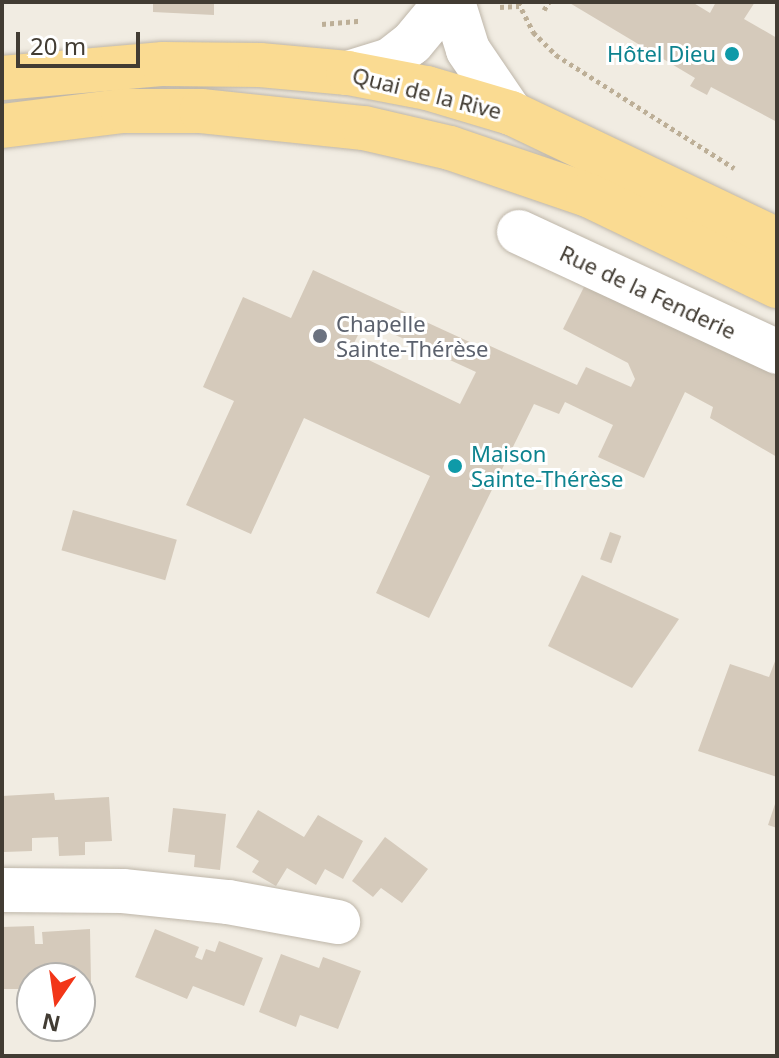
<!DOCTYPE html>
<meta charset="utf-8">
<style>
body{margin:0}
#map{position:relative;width:779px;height:1058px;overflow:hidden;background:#f1ece2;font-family:"Noto Sans",sans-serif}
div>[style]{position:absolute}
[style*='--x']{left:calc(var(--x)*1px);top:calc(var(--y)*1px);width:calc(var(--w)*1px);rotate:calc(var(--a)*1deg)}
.building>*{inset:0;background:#d5cabb;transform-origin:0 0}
.path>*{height:5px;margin-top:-2.5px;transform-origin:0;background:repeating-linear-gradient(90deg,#bdaf97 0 4px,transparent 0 8px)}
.roads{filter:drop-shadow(0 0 2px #beb6a9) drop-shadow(0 0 2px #beb6a9)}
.minor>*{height:44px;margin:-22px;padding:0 22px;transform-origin:22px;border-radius:22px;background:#fff}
.major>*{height:44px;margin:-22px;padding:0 22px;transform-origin:22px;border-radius:22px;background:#fadb92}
.dots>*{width:22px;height:22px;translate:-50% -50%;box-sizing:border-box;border:4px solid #fff;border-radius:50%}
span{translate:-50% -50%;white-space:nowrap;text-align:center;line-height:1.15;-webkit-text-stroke:6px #fff;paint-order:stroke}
.culture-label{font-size:22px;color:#0d838f}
.right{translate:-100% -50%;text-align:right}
.left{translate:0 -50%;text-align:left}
.street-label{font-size:22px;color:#423c33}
.worship-label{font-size:22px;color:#5b616d}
.frame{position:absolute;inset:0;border:4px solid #423c33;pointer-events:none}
.north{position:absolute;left:16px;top:962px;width:80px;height:80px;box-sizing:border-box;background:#fff;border:2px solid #b3b1ad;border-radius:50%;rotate:193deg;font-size:22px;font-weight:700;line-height:32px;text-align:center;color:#423c33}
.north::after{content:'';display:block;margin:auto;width:28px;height:36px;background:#f23618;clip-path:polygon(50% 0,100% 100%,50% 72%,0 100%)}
.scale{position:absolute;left:16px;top:32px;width:124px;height:36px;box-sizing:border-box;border:4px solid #423c33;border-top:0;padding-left:10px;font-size:24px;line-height:28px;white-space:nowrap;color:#423c33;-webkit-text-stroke:6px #fff;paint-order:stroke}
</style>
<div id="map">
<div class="building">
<div style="clip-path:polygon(153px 2px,214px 2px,214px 15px,153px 12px)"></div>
<div style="clip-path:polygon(568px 2px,692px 2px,710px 13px,716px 2px,755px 2px,744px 19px,777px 38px,777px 122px,711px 87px,707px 95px,690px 86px,695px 78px)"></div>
<div style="clip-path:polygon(evenodd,313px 270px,487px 350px,488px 345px,577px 385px,586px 367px,631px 387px,635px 379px,628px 363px,563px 329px,585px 285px,777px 374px,777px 457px,710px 418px,713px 407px,685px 392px,644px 478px,598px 457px,613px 425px,565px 402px,559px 414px,534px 404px,429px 618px,376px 593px,430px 476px,304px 418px,251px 534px,186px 505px,234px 401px,203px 387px,243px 297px,291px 318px,313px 270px,365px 321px,476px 372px,460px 404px,350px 351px,365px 321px)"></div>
<div style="left:73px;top:510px;width:108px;height:42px;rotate:16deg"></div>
<div style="left:610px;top:532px;width:12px;height:29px;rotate:20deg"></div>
<div style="clip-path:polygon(582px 575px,679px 619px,632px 688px,548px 646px)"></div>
<div style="clip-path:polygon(777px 656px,777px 777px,698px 751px,730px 664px,769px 677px)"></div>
<div style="clip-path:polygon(54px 793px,55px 800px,109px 797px,112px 841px,85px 842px,85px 855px,59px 856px,58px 837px,32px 838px,32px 851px,4px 852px,2px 796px)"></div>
<div style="clip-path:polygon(776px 801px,777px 801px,777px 828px,768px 825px)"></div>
<div style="clip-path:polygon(173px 808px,226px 814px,220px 870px,194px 867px,195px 855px,168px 852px)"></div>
<div style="clip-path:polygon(258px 810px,304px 837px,318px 815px,363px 841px,343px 879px,325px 869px,316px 885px,287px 868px,276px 886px,252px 872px,259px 861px,236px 847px)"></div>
<div style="clip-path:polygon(385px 837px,428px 869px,402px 903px,381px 888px,373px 897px,352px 881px)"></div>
<div style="clip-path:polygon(34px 926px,35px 944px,43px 944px,42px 932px,90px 929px,91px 982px,32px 978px,32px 989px,2px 989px,2px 927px)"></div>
<div style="clip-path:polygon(155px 929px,199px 947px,195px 957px,202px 960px,206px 949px,215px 952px,219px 941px,263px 958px,244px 1006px,193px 986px,187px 999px,135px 977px)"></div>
<div style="clip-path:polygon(281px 954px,319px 968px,323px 957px,361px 971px,338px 1029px,300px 1015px,296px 1027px,259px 1012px)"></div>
</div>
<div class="path">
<div style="--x:518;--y:2;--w:34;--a:63"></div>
<div style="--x:533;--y:32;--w:33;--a:45"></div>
<div style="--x:556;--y:55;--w:211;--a:32.4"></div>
<div style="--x:500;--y:7;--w:19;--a:-3"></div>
<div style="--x:544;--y:10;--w:9;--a:-58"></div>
<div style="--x:322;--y:24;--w:38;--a:-5"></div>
</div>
<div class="roads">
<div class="minor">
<div style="--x:453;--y:2;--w:50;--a:72.6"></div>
<div style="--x:468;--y:50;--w:76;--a:55.7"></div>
<div style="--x:348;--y:73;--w:44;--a:-17.2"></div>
<div style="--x:390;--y:60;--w:28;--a:-38"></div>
<div style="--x:412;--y:43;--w:53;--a:-50.3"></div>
<div style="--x:519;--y:232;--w:285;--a:24.9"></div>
<div style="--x:2;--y:890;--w:121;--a:0.5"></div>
<div style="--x:123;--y:891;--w:106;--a:6"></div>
<div style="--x:228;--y:902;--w:112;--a:10.3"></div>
</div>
<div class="major">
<div style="--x:2;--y:78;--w:162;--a:-5"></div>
<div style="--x:163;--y:64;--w:97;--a:0.6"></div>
<div style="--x:260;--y:65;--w:88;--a:5.2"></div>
<div style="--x:348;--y:73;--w:80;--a:10.8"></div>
<div style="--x:427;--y:88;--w:88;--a:16.6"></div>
<div style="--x:511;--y:113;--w:295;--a:25.5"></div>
<div style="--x:2;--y:126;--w:122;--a:-7.1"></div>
<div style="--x:123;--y:111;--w:78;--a:0"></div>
<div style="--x:201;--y:111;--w:164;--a:6"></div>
<div style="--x:364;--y:128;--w:88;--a:13.1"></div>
<div style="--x:450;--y:148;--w:146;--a:18.8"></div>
<div style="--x:588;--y:195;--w:210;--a:25.7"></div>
</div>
</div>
<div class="dots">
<div style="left:732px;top:54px;background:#0f9aa8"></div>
<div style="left:320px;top:336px;background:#6b7280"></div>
<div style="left:455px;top:466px;background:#0f9aa8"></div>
</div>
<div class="culture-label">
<span class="right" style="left:716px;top:54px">Hôtel Dieu</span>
<span class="left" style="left:471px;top:466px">Maison<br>Sainte-Thérèse</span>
</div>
<div class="street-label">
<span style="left:427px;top:93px;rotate:14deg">Quai de la Rive</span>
<span style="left:648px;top:292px;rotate:25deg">Rue de la Fenderie</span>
</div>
<div class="worship-label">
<span class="left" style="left:336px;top:336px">Chapelle<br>Sainte-Thérèse</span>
</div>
<div class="frame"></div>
<div class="north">N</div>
<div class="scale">20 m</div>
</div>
